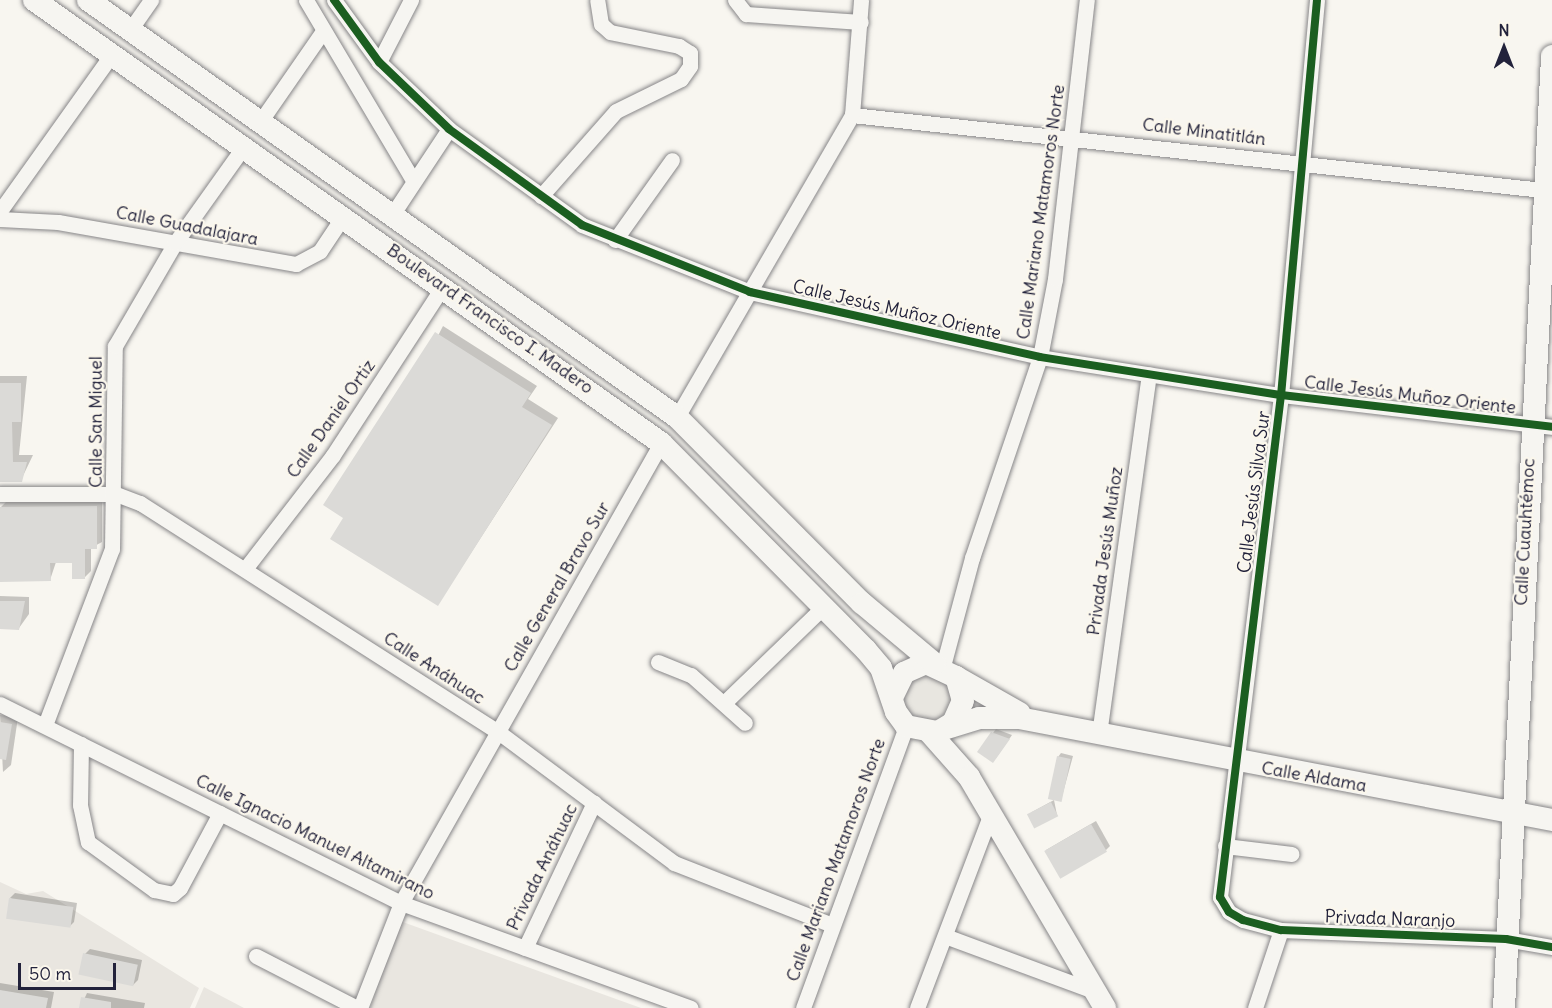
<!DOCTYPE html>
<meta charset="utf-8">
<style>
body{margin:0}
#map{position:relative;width:1552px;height:1008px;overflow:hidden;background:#f8f6f0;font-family:Delius,sans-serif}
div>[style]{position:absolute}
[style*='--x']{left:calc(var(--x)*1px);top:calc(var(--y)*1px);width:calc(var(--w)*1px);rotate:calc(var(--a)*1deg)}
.built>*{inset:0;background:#e9e6e0}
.green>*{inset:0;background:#e8e6e0}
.round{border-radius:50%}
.shadow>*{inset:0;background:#0003}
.building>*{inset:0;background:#dbdad7;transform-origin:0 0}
.roads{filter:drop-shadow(0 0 2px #878688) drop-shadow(0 0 2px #878688)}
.street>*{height:15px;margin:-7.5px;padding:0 7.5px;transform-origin:7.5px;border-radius:7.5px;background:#f6f5f1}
.secondary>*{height:22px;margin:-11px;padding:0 11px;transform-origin:11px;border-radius:11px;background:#f6f5f1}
.cycleway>*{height:8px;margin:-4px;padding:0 4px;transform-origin:4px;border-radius:4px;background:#1b5e20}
span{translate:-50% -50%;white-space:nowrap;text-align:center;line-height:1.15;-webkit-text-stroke:4.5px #fbf7ec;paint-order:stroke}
.street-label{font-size:18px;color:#22223b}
.north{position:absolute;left:1474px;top:18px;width:60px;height:60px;-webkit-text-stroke:4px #fbf7ec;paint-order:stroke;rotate:0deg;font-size:16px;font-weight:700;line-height:24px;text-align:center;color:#22223b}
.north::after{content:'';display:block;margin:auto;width:21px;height:27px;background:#22223b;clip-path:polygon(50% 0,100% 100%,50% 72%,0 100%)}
.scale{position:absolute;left:18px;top:963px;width:98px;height:27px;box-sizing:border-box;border:3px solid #22223b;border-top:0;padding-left:8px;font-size:18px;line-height:21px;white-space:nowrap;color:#22223b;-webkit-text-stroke:4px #fbf7ec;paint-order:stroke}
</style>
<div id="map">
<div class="built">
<div style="clip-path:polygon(0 882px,26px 894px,43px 891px,199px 988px,190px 1008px,0 1008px)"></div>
<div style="clip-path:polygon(400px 921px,641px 1008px,370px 1008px)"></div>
<div style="clip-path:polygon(204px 987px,244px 1008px,195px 1008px)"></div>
</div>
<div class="green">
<div class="round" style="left:902px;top:674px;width:48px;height:48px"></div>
</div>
<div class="shadow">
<div style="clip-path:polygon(443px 326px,537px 386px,528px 399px,558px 418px,438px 604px,345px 517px)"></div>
<div style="clip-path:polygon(0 376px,27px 376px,19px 455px,33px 455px,21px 480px,0 480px)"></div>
<div style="clip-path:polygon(102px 501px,102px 542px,91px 548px,91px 571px,85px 577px,73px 562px,56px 562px,50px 580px,0 581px,0 508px,6px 502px)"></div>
<div style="clip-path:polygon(0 596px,29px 597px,29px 614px,19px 628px,0 625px)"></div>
<div style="clip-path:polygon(0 715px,18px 717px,11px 765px,3px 772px)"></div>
<div style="clip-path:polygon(996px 729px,1012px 735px,996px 758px,979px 751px)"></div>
<div style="clip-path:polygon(1061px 753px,1073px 756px,1061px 800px,1058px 757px)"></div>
<div style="clip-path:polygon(1054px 800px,1057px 815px,1029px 815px,1032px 812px)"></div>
<div style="clip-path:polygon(1096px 821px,1110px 846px,1106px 850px,1046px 850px)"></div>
<div style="clip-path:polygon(15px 893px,77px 903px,74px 922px,69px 927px,10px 898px)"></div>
<div style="clip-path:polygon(90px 949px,142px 960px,138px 980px,133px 985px,85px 954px)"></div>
<div style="clip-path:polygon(0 983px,54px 992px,51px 1008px,0 1008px)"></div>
<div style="clip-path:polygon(87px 993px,145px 1003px,144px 1008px,80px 1008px)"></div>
</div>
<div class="building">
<div style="clip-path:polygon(435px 332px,531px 393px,522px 407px,552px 425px,438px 606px,330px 539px,343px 518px,323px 505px)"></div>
<div style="clip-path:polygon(0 383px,21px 383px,21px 422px,12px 422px,13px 462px,27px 462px,22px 482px,0 482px)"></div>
<div style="clip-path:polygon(97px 506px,97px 549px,85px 549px,85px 579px,72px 579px,72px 563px,50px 563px,51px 581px,0 582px,0 507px)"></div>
<div style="clip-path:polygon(0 601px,25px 601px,19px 630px,0 629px)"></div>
<div style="clip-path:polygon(0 722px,12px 724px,6px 760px,0 759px)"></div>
<div style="clip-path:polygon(991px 732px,1010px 739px,993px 763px,977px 752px)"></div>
<div style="left:1057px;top:756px;width:14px;height:44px;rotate:12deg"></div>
<div style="left:1051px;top:802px;width:16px;height:27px;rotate:63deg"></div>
<div style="left:1091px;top:824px;width:32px;height:54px;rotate:60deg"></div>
<div style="left:9px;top:898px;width:65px;height:21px;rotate:8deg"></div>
<div style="left:83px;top:953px;width:56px;height:22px;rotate:12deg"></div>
<div style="clip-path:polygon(0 990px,48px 998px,46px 1008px,0 1008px)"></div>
<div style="clip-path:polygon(81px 997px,111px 1002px,111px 1008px,79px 1008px)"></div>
</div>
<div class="roads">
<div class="street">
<div style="--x:306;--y:0;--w:209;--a:59.3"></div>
<div style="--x:334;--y:0;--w:77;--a:54"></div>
<div style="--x:379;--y:62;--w:97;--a:43.7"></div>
<div style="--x:449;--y:129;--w:164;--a:35.8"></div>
<div style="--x:582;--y:225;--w:181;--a:21.7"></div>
<div style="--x:750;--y:292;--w:297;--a:12.6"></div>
<div style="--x:1040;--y:357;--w:244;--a:9"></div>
<div style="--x:1281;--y:395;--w:273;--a:6.7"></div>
<div style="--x:735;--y:0;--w:18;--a:52"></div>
<div style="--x:746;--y:14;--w:115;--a:4"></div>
<div style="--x:1317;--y:0;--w:397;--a:95.2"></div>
<div style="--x:1281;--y:395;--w:506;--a:96.93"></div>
<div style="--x:1220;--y:897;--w:17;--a:59"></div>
<div style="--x:1229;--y:912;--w:16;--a:30"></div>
<div style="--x:1243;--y:920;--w:39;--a:15"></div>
<div style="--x:1281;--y:930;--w:225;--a:2.3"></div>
<div style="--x:1506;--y:939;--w:47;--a:9.9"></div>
<div style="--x:130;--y:30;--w:37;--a:-55"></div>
<div style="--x:379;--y:62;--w:70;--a:-62.7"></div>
<div style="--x:852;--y:115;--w:704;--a:6.2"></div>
<div style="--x:260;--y:122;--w:111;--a:-55.3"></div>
<div style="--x:541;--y:196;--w:113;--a:-48.6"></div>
<div style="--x:616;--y:111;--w:72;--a:-26.2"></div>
<div style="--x:681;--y:79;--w:16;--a:-55"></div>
<div style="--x:690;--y:66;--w:13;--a:-90"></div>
<div style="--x:690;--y:53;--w:13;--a:-148"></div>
<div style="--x:679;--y:46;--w:70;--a:-168.5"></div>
<div style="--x:610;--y:32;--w:12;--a:-138"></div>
<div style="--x:601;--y:24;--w:24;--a:-99"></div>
<div style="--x:0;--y:211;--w:193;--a:-54.5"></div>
<div style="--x:392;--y:215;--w:103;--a:-56.5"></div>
<div style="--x:0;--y:219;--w:58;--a:3"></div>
<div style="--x:58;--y:222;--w:242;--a:10"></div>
<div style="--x:296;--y:264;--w:27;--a:-28"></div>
<div style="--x:320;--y:251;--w:43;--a:-56.3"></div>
<div style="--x:615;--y:240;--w:98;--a:-54.5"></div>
<div style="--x:677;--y:417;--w:349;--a:-59.9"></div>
<div style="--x:852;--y:115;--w:115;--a:-85.5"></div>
<div style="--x:0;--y:494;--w:116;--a:0"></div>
<div style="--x:116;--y:494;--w:26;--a:21"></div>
<div style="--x:140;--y:503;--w:424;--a:32.6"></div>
<div style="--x:497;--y:731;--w:221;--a:36.7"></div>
<div style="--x:674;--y:863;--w:170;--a:21.4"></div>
<div style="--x:245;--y:569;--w:144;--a:-52.3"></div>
<div style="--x:333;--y:455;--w:202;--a:-56.9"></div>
<div style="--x:658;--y:662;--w:35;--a:22"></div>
<div style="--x:691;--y:675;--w:72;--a:41.6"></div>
<div style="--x:943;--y:666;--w:112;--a:-75"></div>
<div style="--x:972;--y:558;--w:212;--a:-71.3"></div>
<div style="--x:1040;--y:357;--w:79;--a:-79.1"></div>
<div style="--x:1055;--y:279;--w:281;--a:-83.5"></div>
<div style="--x:724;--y:703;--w:139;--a:-44.1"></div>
<div style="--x:0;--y:704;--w:448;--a:26.4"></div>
<div style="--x:401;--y:903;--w:308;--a:19.9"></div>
<div style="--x:45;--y:725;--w:188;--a:-69.2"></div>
<div style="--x:112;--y:549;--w:203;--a:-89.2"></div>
<div style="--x:115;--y:346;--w:119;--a:-59.8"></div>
<div style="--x:175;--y:243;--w:120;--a:-54.5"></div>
<div style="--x:1099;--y:734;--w:363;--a:-82.1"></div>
<div style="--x:81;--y:744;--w:61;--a:90.9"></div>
<div style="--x:80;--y:805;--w:38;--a:78"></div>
<div style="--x:88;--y:842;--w:82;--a:36"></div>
<div style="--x:154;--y:890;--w:19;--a:12"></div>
<div style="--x:173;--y:894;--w:9;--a:-41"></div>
<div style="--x:180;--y:888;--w:85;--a:-61.9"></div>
<div style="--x:1225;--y:846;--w:67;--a:6.8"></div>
<div style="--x:945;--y:936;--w:161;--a:20.3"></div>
<div style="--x:525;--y:948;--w:161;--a:-64.6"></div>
<div style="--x:256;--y:956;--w:114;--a:27.2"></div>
<div style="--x:360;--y:1008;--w:113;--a:-68.7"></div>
<div style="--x:401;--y:903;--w:528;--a:-60.52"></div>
<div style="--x:803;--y:1008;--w:300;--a:-69.9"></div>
<div style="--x:917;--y:1008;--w:209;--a:-69.2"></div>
<div style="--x:1255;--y:1008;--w:82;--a:-71.6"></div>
</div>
<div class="secondary">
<div style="--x:34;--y:0;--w:768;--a:35.24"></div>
<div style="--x:661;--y:443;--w:291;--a:45.3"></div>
<div style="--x:866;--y:650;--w:23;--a:50"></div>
<div style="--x:881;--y:668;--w:46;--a:71.2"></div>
<div style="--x:896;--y:712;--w:17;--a:54"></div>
<div style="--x:906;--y:726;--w:33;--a:11"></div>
<div style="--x:938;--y:732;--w:17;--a:-31"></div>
<div style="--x:953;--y:723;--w:24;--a:-66"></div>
<div style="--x:963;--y:701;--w:25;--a:-106"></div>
<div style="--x:956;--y:677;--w:33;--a:-155"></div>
<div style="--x:926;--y:663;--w:24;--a:156"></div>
<div style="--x:904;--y:673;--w:25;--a:116"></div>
<div style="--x:88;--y:0;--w:722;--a:35.3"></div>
<div style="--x:677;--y:417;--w:262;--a:45.2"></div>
<div style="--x:862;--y:603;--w:95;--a:39.9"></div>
<div style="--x:956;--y:677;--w:73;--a:29.7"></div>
<div style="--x:947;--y:728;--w:34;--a:-17"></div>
<div style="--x:979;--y:718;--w:40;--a:0"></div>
<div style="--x:1019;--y:718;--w:543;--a:10.83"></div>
<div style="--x:930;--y:733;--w:59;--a:48.4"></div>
<div style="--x:969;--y:777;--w:268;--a:59.5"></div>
<div style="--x:1504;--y:1008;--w:953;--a:-87.11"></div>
</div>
</div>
<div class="cycleway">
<div style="--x:334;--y:0;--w:77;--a:54"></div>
<div style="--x:379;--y:62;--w:97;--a:43.7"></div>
<div style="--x:449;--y:129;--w:164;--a:35.8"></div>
<div style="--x:582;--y:225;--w:181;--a:21.7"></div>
<div style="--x:750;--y:292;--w:297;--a:12.6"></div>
<div style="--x:1040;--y:357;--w:244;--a:9"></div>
<div style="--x:1281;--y:395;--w:273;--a:6.7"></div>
<div style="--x:1317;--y:0;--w:397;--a:95.2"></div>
<div style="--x:1281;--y:395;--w:506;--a:96.93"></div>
<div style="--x:1220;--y:897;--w:17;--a:59"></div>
<div style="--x:1229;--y:912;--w:16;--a:30"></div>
<div style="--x:1243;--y:920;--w:39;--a:15"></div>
<div style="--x:1281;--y:930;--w:225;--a:2.3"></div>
<div style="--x:1506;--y:939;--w:47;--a:9.9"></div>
</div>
<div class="street-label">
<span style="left:1204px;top:132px;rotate:7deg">Calle Minatitlán</span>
<span style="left:1041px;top:212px;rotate:-82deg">Calle Mariano Matamoros Norte</span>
<span style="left:187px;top:226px;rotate:11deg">Calle Guadalajara</span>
<span style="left:897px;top:310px;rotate:13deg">Calle Jesús Muñoz Oriente</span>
<span style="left:490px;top:319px;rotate:35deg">Boulevard Francisco I. Madero</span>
<span style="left:1410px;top:395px;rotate:7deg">Calle Jesús Muñoz Oriente</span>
<span style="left:331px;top:419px;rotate:-55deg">Calle Daniel Ortiz</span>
<span style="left:96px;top:422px;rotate:-90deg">Calle San Miguel</span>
<span style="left:1254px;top:492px;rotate:-83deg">Calle Jesús Silva Sur</span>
<span style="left:1525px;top:532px;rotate:-87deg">Calle Cuauhtémoc</span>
<span style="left:1105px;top:551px;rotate:-82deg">Privada Jesús Muñoz</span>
<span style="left:557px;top:587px;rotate:-60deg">Calle General Bravo Sur</span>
<span style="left:434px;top:668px;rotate:33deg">Calle Anáhuac</span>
<span style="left:1314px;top:777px;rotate:10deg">Calle Aldama</span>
<span style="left:315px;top:837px;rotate:26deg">Calle Ignacio Manuel Altamirano</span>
<span style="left:836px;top:860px;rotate:-70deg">Calle Mariano Matamoros Norte</span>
<span style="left:542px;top:867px;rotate:-64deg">Privada Anáhuac</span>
<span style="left:1390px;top:919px;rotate:2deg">Privada Naranjo</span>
</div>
<div class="north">N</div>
<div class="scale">50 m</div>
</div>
